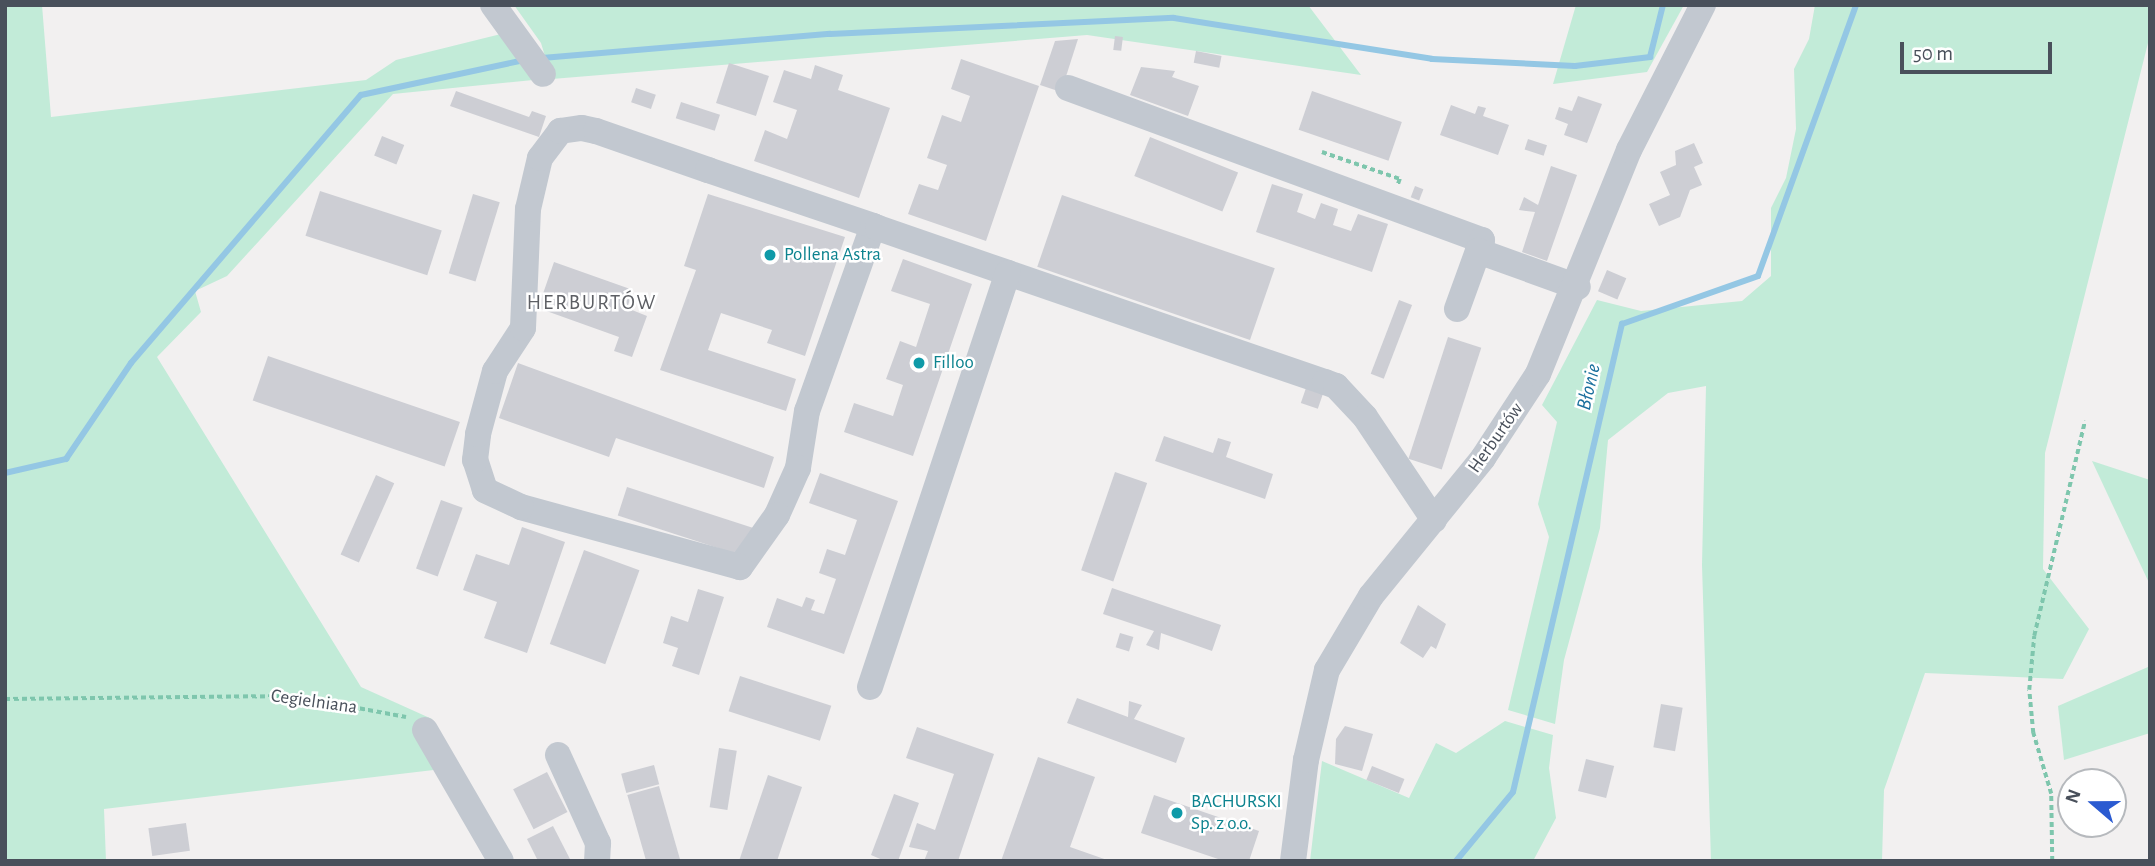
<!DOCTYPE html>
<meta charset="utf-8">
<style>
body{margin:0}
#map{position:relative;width:2155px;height:866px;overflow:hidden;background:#f2f0f0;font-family:"Alegreya Sans",sans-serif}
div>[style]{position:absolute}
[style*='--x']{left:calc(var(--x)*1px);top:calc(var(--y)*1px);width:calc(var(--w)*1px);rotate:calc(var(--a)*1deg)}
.green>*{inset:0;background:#c2ebd8}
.stream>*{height:6px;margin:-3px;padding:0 3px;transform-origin:3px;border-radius:3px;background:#94c7e4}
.building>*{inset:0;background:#cdced4;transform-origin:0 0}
.path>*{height:3.5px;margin-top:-1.75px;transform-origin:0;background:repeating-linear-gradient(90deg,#7ec6ad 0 5px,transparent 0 8.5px)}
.minor>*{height:26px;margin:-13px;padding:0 13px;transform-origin:13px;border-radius:13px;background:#c2c8d0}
.dots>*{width:19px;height:19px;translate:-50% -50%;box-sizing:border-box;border:4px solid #fff;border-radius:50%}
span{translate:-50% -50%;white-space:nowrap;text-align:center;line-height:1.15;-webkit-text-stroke:5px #fff;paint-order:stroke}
.culture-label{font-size:19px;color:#0d838f}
.left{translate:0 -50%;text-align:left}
.street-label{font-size:19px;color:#49505b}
.neighbourhood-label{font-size:21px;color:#5d5f64;letter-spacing:2px}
.water-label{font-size:21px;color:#1a6f9d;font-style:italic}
.frame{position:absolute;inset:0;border:7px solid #49505b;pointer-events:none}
.north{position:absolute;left:2057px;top:768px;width:70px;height:70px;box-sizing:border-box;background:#fff;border:2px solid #b6b9bd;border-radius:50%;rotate:290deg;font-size:19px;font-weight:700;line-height:28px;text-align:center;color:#49505b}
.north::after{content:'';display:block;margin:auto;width:24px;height:32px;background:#2b5bd1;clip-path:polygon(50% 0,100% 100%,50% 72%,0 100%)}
.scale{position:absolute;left:1900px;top:42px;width:152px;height:32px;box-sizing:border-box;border:4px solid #49505b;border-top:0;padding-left:9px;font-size:21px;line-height:24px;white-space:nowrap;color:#49505b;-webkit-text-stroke:5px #fff;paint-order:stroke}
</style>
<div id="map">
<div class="green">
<div style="clip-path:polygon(5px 5px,42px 5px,51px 117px,366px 80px,396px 60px,505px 33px,533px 80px,393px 94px,227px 276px,195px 291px,201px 312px,157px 357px,361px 687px,432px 719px,442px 769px,104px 809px,106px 861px,5px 861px)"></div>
<div style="clip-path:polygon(514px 5px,1308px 5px,1361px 75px,1087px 35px,552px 79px,541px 43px)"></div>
<div style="clip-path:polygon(1576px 5px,1684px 5px,1647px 72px,1553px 84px)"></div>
<div style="clip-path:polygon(1815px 5px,2150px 5px,2150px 35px,2045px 453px,2043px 569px,2089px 629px,2063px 679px,1925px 673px,1884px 790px,1882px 861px,1711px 861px,1702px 565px,1706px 386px,1668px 393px,1608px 440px,1600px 528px,1564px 660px,1555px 724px,1508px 710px,1549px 537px,1538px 504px,1557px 422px,1542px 405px,1597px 300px,1641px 311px,1742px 301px,1771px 276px,1771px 208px,1786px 178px,1796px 129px,1794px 69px,1809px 39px)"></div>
<div style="clip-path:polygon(2092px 461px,2150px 480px,2150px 585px)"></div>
<div style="clip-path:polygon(2148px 667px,2150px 733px,2064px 760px,2058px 706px)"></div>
<div style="clip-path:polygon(1505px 721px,1553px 735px,1549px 768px,1556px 818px,1533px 861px,1310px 861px,1322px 761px,1409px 798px,1436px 743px,1456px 753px)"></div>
</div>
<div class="stream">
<div style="--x:542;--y:58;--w:289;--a:-4.8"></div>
<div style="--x:830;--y:34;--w:344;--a:-2.7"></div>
<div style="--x:1174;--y:18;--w:261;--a:9"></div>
<div style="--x:1432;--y:59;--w:143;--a:2.8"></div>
<div style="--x:1575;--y:66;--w:76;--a:-6.8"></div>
<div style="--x:1650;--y:57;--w:54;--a:-76"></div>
<div style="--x:5;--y:473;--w:63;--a:-12.9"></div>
<div style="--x:66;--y:459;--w:116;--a:-55.9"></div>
<div style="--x:131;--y:363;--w:353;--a:-49.4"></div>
<div style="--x:361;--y:95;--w:167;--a:-12.1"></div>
<div style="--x:1456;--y:861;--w:89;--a:-50.4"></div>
<div style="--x:1513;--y:792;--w:481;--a:-76.9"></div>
<div style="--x:1622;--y:324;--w:144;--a:-19.4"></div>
<div style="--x:1758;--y:276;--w:288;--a:-70.1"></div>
</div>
<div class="building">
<div style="left:1115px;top:36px;width:8px;height:14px;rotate:7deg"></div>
<div style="clip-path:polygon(1078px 39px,1061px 92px,1040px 85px,1055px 41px)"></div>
<div style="left:1196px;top:51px;width:26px;height:12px;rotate:11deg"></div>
<div style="clip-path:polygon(961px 59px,1039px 86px,986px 241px,908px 214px,919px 184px,938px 190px,947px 165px,927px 158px,942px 115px,961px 122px,970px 96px,951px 89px)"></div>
<div style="left:729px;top:63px;width:42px;height:42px;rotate:18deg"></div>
<div style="clip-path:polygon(815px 65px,843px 75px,838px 90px,890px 108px,859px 198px,754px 161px,765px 130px,787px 139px,797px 110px,773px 102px,784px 70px,811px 79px)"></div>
<div style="clip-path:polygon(1141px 67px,1175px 71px,1172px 77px,1199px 86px,1188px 116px,1130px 95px)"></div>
<div style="left:636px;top:88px;width:21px;height:15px;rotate:19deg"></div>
<div style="clip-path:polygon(456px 91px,529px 117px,532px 111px,546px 116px,539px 137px,450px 106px)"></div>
<div style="left:1312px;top:91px;width:95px;height:41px;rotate:19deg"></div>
<div style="clip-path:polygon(1578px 96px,1602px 104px,1587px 143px,1564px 135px,1568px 124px,1555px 119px,1559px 107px,1572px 111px)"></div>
<div style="left:681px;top:102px;width:41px;height:17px;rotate:18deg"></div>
<div style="clip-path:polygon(1451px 105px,1475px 114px,1478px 106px,1486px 108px,1483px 116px,1509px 125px,1498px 155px,1440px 135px)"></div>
<div style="left:382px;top:136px;width:24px;height:21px;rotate:22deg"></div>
<div style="left:1150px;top:137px;width:95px;height:42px;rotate:22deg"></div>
<div style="left:1528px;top:139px;width:20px;height:11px;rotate:18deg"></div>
<div style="clip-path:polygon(1694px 143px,1703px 163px,1694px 167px,1702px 185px,1690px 190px,1680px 217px,1659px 226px,1649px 204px,1670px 195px,1660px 172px,1676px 165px,1675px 151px)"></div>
<div style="clip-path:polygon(1551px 166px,1577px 175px,1547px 261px,1522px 252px,1535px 212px,1519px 210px,1524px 197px,1538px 205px)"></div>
<div style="clip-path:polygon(1272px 184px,1303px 194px,1297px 212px,1315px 219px,1321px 203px,1338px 209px,1333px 225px,1351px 231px,1358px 214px,1388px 224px,1372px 272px,1256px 232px)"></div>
<div style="left:1415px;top:186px;width:9px;height:12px;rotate:21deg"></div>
<div style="left:320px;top:191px;width:128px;height:47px;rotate:18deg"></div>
<div style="left:473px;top:194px;width:28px;height:83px;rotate:17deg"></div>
<div style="clip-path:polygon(708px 194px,845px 237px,805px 356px,767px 343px,772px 330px,721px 313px,708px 350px,796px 379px,786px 411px,660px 370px,696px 270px,684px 266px)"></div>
<div style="left:1062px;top:195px;width:225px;height:76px;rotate:19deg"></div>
<div style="clip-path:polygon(903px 259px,972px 284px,913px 456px,844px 432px,854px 403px,893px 416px,903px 385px,886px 379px,900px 341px,916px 347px,930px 304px,891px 291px)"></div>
<div style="clip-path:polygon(554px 262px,633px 290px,627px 308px,647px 316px,632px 357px,614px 351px,619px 337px,538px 308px)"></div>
<div style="left:1607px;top:270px;width:21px;height:23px;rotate:23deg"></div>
<div style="left:1399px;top:300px;width:14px;height:79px;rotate:21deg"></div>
<div style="left:1448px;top:337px;width:35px;height:128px;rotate:18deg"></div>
<div style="left:268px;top:356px;width:203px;height:47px;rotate:19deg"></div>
<div style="clip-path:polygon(518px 363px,774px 457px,764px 488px,616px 438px,609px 457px,499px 418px)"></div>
<div style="left:1307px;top:385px;width:18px;height:19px;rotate:19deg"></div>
<div style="clip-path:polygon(1164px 436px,1213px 453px,1218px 438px,1231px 442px,1226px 457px,1273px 474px,1265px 499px,1155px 461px)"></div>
<div style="left:1115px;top:472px;width:34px;height:104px;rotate:19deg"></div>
<div style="clip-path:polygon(820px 473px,898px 501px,844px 654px,767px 627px,777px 598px,802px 607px,806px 597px,815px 600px,811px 610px,824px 614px,836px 579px,819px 573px,827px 549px,845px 555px,857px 520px,809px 503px)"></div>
<div style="left:376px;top:475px;width:20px;height:87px;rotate:24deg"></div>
<div style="left:627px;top:487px;width:132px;height:30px;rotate:18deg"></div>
<div style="left:441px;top:500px;width:23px;height:73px;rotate:20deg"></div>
<div style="clip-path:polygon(522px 527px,565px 542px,527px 653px,484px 638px,497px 602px,463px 590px,476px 554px,509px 565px)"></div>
<div style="left:584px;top:550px;width:59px;height:100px;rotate:20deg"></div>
<div style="clip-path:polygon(1112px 588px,1221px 625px,1212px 651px,1161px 633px,1159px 650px,1146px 645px,1154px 631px,1103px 614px)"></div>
<div style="clip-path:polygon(698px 589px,724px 597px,699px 675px,672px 666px,678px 648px,663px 643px,671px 616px,688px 622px)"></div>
<div style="clip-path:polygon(1418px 605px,1446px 624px,1436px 649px,1431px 646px,1423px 658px,1400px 643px)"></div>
<div style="left:1120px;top:633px;width:14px;height:15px;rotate:17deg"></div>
<div style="left:740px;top:676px;width:96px;height:37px;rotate:18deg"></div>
<div style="clip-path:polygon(1077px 698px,1128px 717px,1129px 701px,1142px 705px,1134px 719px,1185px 738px,1176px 763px,1067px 723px)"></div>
<div style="left:1661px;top:704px;width:22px;height:44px;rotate:10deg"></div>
<div style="clip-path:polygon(1345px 726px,1373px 734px,1362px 771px,1335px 764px,1336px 739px)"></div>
<div style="clip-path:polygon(917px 727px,994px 754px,958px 861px,924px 861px,928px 851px,909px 847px,917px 823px,935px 830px,954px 774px,906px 758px)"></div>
<div style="left:719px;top:748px;width:18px;height:60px;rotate:9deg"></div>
<div style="clip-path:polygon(1038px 757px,1095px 777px,1070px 847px,1110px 861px,1001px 861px)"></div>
<div style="left:1586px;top:759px;width:29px;height:33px;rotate:14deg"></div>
<div style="left:654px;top:765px;width:20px;height:34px;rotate:75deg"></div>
<div style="left:1372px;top:766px;width:35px;height:15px;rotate:22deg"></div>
<div style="left:547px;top:772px;width:45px;height:38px;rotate:63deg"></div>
<div style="clip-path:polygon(768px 775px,802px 787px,777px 861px,739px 861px)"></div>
<div style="left:659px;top:786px;width:78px;height:33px;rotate:74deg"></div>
<div style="clip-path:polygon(894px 794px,919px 803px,898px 861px,885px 861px,871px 855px)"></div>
<div style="clip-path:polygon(1154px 795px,1259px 831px,1249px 861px,1224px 861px,1141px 833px)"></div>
<div style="left:186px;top:823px;width:28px;height:38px;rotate:82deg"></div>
<div style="clip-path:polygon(553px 826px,571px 861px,538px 861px,527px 839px)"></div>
</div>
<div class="path">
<div style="--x:1322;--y:152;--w:83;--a:19.1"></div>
<div style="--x:1400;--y:179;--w:6;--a:108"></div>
<div style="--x:5;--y:699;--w:288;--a:-0.6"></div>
<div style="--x:293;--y:696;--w:115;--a:10.5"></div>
<div style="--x:2052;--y:861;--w:67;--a:-90.9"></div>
<div style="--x:2051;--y:794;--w:64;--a:-106.4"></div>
<div style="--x:2033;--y:733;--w:43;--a:-95.3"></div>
<div style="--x:2029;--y:690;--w:54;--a:-84.7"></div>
<div style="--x:2034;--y:636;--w:221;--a:-76.7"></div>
</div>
<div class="minor">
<div style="--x:493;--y:5;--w:85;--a:54.1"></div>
<div style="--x:1068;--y:88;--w:441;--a:20.2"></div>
<div style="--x:1482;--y:240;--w:12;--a:110"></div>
<div style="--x:1478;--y:251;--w:106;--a:19.8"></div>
<div style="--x:873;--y:226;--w:196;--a:109.6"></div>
<div style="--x:807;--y:411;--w:58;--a:99"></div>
<div style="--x:798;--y:468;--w:51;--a:114.1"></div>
<div style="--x:777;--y:515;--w:64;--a:125.4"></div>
<div style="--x:740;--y:567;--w:227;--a:-164.7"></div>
<div style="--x:521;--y:507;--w:40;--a:-155"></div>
<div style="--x:485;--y:490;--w:32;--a:-108"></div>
<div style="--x:475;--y:460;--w:26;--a:-83"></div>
<div style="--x:478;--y:434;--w:65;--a:-74.9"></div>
<div style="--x:495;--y:371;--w:51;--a:-56.9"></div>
<div style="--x:523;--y:328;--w:119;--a:-87.6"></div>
<div style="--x:528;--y:209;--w:52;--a:-76.8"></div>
<div style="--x:540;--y:158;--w:34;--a:-53"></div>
<div style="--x:560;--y:131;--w:22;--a:-8"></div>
<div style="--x:582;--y:128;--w:14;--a:12"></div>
<div style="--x:596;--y:131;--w:119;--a:19.2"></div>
<div style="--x:708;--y:170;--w:174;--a:18.7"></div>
<div style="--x:873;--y:226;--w:5;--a:22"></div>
<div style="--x:878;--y:228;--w:138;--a:19.1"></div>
<div style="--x:1008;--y:273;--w:335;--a:19"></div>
<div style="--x:1325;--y:382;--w:12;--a:20"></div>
<div style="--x:1336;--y:386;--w:42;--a:46.9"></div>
<div style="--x:1365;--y:417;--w:124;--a:56.2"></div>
<div style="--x:1457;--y:309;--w:62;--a:-70.1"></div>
<div style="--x:870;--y:687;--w:436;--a:-71.6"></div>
<div style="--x:425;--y:730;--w:151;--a:59.9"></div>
<div style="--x:558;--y:755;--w:97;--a:65.6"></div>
<div style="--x:598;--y:843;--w:18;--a:93"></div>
<div style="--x:1293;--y:861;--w:102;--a:-82.7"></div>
<div style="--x:1306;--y:760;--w:92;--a:-76.9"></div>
<div style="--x:1327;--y:670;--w:86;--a:-59.3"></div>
<div style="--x:1371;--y:596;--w:178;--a:-50.9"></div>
<div style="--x:1483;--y:458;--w:100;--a:-56.8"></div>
<div style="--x:1538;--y:374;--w:242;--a:-67.9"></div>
<div style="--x:1629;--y:150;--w:163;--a:-63"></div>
</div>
<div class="dots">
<div style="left:770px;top:255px;background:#0f9aa8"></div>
<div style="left:919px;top:363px;background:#0f9aa8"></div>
<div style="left:1177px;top:813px;background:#0f9aa8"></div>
</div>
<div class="culture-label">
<span class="left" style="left:784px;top:255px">Pollena Astra</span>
<span class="left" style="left:933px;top:363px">Filloo</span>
<span class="left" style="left:1191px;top:813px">BACHURSKI<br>Sp. z o.o.</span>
</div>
<div class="street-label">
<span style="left:1496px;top:438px;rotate:-55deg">Herburtów</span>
<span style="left:314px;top:702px;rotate:8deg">Cegielniana</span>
</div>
<div class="neighbourhood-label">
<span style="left:592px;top:303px">HERBURTÓW</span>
</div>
<div class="water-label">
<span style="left:1589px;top:387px;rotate:-77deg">Błonie</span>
</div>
<div class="frame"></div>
<div class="north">N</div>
<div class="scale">50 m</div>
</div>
